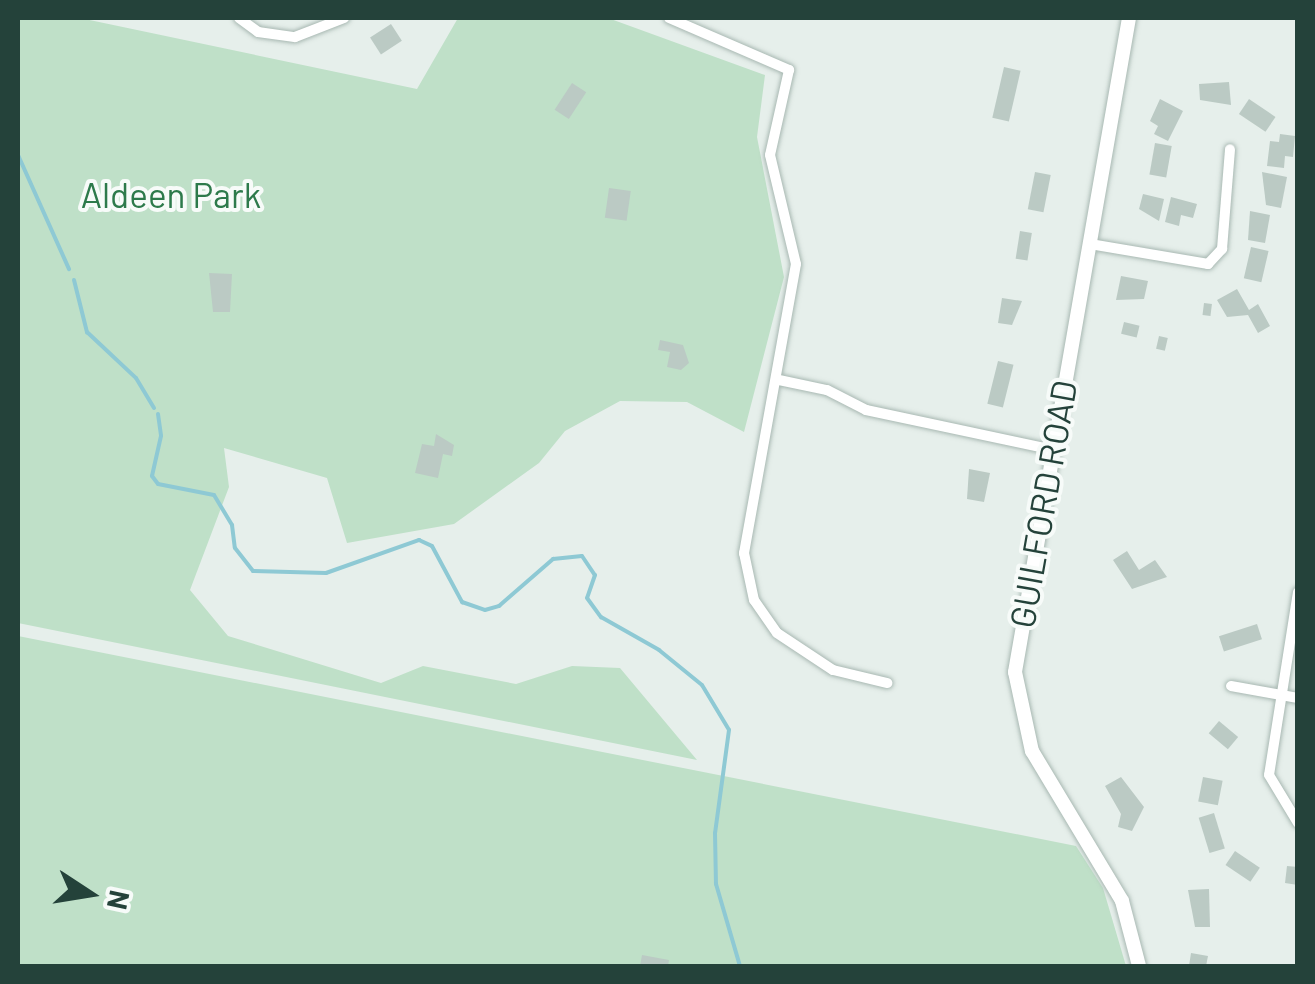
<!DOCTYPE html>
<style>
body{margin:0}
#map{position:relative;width:1315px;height:984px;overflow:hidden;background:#e6efeb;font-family:Barlow,sans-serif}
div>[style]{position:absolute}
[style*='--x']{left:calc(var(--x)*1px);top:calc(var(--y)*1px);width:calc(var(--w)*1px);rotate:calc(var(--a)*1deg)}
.green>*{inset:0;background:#bfe0c8}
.stream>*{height:4px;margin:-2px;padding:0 2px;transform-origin:2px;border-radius:2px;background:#8ec9d4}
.building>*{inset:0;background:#bbcac4;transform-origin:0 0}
.roads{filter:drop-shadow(0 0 2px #a8b8b2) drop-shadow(0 0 2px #a8b8b2)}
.street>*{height:10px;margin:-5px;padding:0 5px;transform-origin:5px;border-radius:5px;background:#fff}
.secondary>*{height:14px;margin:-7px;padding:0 7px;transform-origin:7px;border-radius:7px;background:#fff}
span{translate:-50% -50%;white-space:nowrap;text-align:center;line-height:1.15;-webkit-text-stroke:8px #f7fbf9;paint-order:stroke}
.park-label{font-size:35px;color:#2d7a4b}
.street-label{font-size:35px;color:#24423a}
.frame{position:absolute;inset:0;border:20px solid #24423a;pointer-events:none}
.north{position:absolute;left:40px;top:844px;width:100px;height:100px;-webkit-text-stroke:8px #f7fbf9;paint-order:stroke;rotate:102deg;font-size:28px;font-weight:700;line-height:40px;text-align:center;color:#24423a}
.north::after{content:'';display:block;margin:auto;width:35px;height:45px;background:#24423a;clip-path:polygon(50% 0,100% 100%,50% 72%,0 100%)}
</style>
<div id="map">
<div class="green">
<div style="clip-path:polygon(18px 18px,80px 18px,417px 89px,458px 18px,608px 18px,765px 75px,757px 137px,784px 277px,744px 432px,687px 402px,620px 401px,565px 431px,539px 463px,454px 524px,347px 543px,327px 478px,224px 448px,229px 487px,190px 590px,228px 636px,381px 683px,423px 666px,516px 684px,572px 666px,620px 668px,697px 760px,18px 623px)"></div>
<div style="clip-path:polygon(18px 636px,1076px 846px,1103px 888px,1126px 966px,18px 966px)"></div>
</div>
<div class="stream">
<div style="--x:18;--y:155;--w:125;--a:65.9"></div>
<div style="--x:74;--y:280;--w:54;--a:76"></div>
<div style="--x:87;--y:332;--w:67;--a:43.2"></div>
<div style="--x:136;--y:378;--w:35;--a:59"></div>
<div style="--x:158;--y:414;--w:22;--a:82"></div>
<div style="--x:161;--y:436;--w:41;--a:102.7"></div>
<div style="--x:152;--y:476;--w:10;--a:53"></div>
<div style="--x:158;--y:484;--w:57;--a:11.1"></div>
<div style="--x:214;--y:495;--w:35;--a:59"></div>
<div style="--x:232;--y:525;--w:23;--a:83"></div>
<div style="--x:235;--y:548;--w:29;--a:52"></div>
<div style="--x:253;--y:571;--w:73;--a:1.6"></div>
<div style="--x:326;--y:573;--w:99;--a:-19.5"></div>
<div style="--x:419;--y:540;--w:14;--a:25"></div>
<div style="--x:432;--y:546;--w:64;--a:61.8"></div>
<div style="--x:462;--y:602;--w:24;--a:19"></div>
<div style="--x:485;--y:610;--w:15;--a:-16"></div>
<div style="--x:499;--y:606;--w:72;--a:-41"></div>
<div style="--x:553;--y:559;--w:29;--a:-6"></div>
<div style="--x:582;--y:556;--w:23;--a:56"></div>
<div style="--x:595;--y:575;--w:24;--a:109"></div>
<div style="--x:587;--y:598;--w:24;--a:54"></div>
<div style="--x:601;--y:617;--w:67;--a:29.6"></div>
<div style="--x:659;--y:650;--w:55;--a:39.1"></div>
<div style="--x:702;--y:685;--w:52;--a:59"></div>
<div style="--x:729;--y:730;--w:104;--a:97.7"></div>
<div style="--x:715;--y:833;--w:51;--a:88.9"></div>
<div style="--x:716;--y:884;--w:85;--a:73.7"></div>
</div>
<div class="building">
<div style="left:391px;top:24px;width:20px;height:25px;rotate:57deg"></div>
<div style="left:1004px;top:67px;width:17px;height:52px;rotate:13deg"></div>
<div style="clip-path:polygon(1229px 82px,1231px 105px,1200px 100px,1199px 84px)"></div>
<div style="left:572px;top:83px;width:17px;height:32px;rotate:33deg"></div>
<div style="clip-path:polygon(1160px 99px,1183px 111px,1168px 141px,1154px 134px,1158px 126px,1150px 121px)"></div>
<div style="left:1249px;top:99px;width:32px;height:18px;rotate:34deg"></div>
<div style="clip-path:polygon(1280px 134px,1295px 136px,1293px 157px,1285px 156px,1284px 168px,1267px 166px,1270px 141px,1279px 142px)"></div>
<div style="left:1155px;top:143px;width:17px;height:32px;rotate:10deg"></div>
<div style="left:1035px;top:172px;width:16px;height:38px;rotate:11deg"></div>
<div style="clip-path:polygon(1262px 172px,1287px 177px,1281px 208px,1266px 205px)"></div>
<div style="left:609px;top:188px;width:22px;height:30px;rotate:8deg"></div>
<div style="clip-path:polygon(1143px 194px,1164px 199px,1159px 221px,1139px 209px)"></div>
<div style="clip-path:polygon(1171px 197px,1197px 204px,1193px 218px,1181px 215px,1179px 226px,1165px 222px)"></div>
<div style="clip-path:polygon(1250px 211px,1270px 215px,1265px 243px,1248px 240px)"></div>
<div style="left:1020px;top:231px;width:12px;height:28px;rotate:9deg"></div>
<div style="left:1251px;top:247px;width:18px;height:32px;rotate:13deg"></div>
<div style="clip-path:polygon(209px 273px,232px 274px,230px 312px,213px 312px)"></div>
<div style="clip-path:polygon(1121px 276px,1148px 281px,1144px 299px,1116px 300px)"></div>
<div style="clip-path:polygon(1237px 289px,1249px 310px,1258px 304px,1270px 326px,1258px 333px,1248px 315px,1227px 317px,1217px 300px)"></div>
<div style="clip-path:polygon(1002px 298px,1022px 301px,1012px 325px,998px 323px)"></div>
<div style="left:1204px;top:303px;width:8px;height:12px;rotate:7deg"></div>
<div style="left:1124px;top:322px;width:16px;height:12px;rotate:14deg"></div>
<div style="left:1159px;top:336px;width:9px;height:13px;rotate:13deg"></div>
<div style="clip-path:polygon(660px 340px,683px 345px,689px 363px,681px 370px,667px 367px,670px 352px,658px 350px)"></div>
<div style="left:998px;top:361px;width:16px;height:44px;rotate:14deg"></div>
<div style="clip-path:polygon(436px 434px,454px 445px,452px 456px,443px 454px,438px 478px,415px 473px,422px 444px,434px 446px)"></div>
<div style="clip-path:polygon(969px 469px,990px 473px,984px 502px,967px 499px)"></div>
<div style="clip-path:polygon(1127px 551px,1139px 570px,1155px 560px,1167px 577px,1132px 589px,1113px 560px)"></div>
<div style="left:1257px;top:624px;width:16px;height:40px;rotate:72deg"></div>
<div style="left:1219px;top:721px;width:25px;height:16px;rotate:40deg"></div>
<div style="clip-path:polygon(1121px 777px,1144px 807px,1132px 831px,1118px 827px,1121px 814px,1105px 786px)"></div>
<div style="left:1203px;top:777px;width:20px;height:25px;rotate:11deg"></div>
<div style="left:1214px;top:813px;width:37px;height:16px;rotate:73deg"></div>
<div style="left:1235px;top:851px;width:30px;height:17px;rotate:34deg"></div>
<div style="clip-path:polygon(1287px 866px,1298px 867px,1298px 885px,1285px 883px)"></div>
<div style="clip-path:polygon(1209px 889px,1210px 927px,1195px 927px,1188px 890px)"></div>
<div style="clip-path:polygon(1191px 953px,1208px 956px,1206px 966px,1189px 966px)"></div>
<div style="clip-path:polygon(642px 955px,669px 960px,668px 966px,640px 966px)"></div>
</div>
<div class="roads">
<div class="street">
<div style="--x:239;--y:18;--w:24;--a:36"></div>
<div style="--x:258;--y:32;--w:37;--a:8"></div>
<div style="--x:295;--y:37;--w:53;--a:-21.2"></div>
<div style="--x:669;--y:18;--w:131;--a:23.4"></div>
<div style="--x:789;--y:70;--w:87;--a:102.6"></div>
<div style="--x:770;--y:155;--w:112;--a:76.6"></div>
<div style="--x:796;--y:264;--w:294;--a:100.2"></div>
<div style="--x:744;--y:553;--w:48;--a:78"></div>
<div style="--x:754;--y:600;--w:40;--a:55.1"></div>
<div style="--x:777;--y:633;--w:67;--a:33.5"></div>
<div style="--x:833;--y:670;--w:56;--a:13.5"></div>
<div style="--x:1090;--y:244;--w:120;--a:9.6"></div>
<div style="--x:1208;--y:264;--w:21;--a:-47"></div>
<div style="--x:1222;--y:249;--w:100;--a:-85.4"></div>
<div style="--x:779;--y:380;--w:49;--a:11.8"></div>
<div style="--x:827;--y:390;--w:44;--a:27.1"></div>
<div style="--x:866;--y:410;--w:188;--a:12"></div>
<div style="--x:1298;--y:592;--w:185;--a:99"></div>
<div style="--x:1269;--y:775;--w:56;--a:58.9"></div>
<div style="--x:1231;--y:686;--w:68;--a:10.2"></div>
</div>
<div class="secondary">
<div style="--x:1129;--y:18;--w:664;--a:99.89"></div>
<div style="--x:1015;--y:672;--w:81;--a:77.9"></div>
<div style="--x:1032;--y:751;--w:175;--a:59"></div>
<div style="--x:1122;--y:901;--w:67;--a:75.3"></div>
</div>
</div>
<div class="park-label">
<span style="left:171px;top:194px">Aldeen Park</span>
</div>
<div class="street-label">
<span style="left:1042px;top:504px;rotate:-80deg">GUILFORD ROAD</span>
</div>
<div class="frame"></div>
<div class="north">N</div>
</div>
